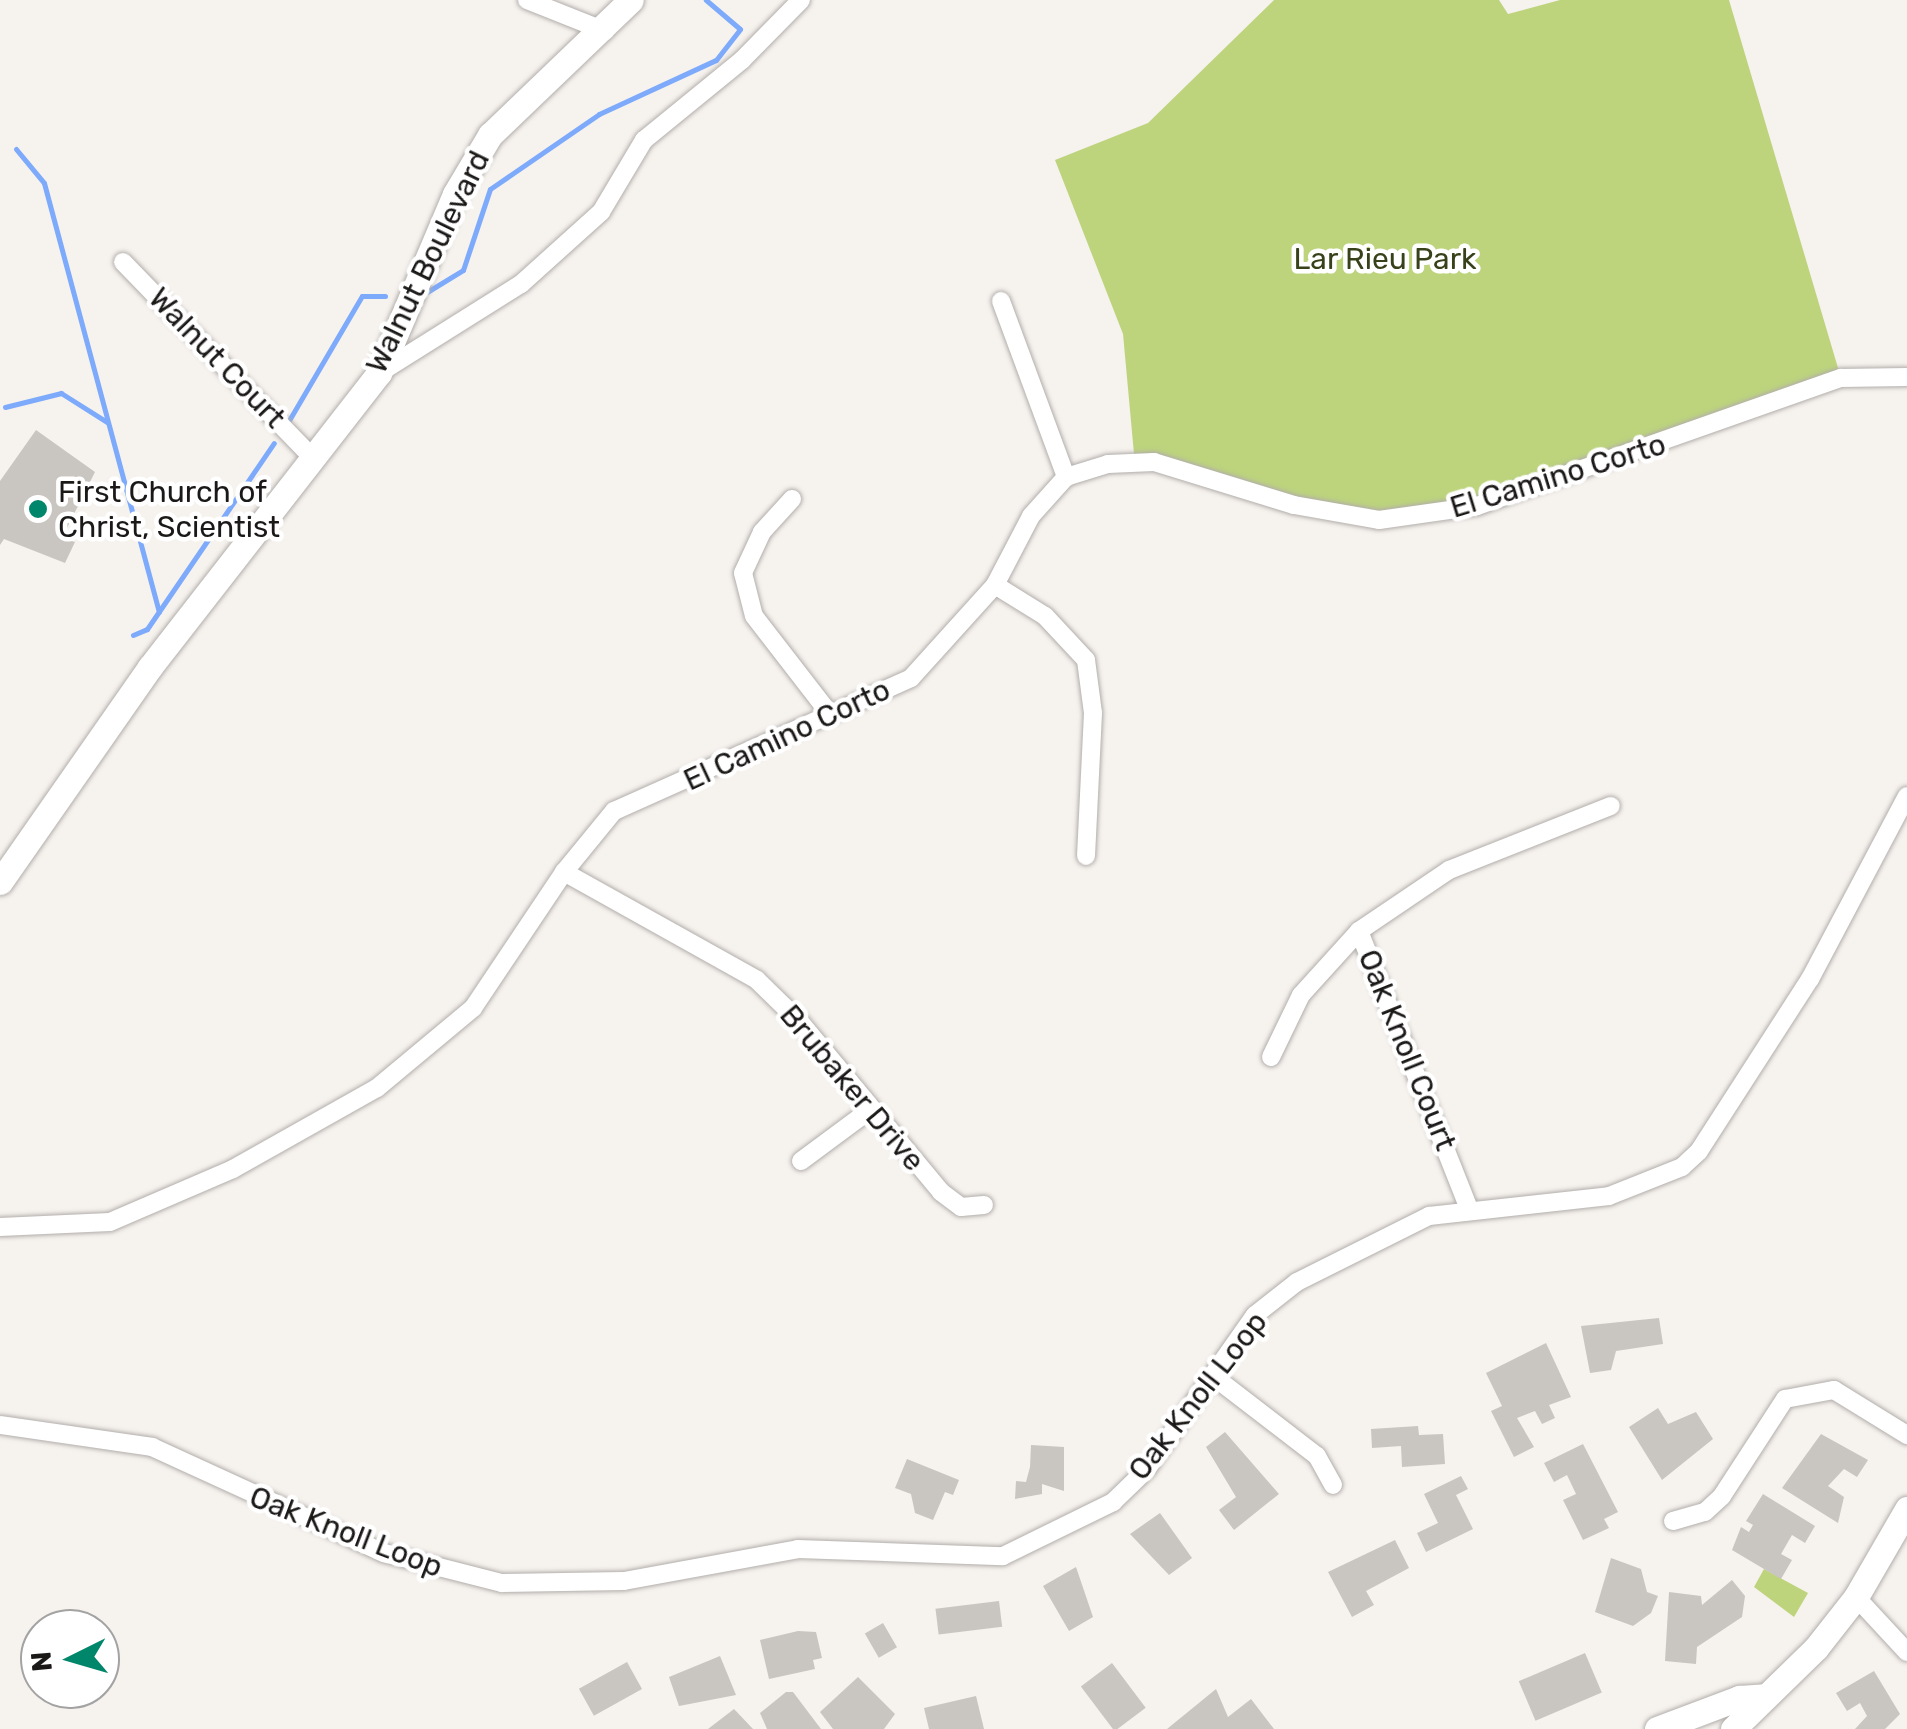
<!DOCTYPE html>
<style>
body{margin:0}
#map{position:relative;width:1907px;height:1729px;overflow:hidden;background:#f6f2ee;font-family:Rubik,sans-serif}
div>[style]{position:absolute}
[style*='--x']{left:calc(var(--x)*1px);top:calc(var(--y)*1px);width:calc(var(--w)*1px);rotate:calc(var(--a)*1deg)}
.green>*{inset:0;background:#bdd47d}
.stream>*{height:5px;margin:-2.5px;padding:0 2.5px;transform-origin:2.5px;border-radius:2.5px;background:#7daafb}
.building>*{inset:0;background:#c9c5c1;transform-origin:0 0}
.roads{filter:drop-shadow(0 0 2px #b2aeab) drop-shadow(0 0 2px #b2aeab)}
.street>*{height:18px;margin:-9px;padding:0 9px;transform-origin:9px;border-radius:9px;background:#fff}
.secondary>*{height:25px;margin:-12.5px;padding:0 12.5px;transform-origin:12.5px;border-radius:12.5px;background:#fff}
.dots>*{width:28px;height:28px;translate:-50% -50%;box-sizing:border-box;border:5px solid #fff;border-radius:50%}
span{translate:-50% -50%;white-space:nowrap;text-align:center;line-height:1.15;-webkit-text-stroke:9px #fff;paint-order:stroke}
.park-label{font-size:30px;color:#38421a}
.street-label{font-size:30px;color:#1b1918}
.poi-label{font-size:30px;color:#1b1918}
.left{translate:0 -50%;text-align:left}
.north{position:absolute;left:20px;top:1609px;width:100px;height:100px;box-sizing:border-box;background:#fff;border:2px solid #a4a3a3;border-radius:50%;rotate:265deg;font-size:28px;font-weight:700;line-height:40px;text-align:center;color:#1b1918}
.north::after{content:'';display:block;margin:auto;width:35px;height:45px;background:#00866a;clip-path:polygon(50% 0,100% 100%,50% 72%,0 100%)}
</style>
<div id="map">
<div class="green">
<div style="clip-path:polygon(1274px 0,1499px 0,1508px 14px,1560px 0,1729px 0,1841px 378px,1477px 506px,1379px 520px,1135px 465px,1123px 334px,1055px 160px,1148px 123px)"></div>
<div style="clip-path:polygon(1764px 1569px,1808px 1593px,1794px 1617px,1754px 1587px)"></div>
</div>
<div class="stream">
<div style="--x:16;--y:149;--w:44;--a:50.5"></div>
<div style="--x:44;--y:183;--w:444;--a:75"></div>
<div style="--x:427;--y:292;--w:42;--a:-31.4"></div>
<div style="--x:463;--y:270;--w:85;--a:-71.6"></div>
<div style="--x:490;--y:189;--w:132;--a:-34.5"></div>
<div style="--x:599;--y:114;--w:129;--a:-24.8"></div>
<div style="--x:716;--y:60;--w:39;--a:-52"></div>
<div style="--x:740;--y:29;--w:45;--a:-139.5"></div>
<div style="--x:5;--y:407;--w:58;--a:-14"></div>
<div style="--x:61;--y:393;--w:54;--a:32.2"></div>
<div style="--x:288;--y:422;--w:146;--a:-59.6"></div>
<div style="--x:362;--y:296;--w:23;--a:0"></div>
<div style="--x:133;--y:635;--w:15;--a:-23"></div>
<div style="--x:147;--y:629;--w:225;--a:-55.7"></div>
</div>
<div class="building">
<div style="clip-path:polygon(36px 430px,95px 472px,62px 538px,75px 542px,65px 563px,4px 539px,0 545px,0 481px)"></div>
<div style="clip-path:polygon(1659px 1318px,1663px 1344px,1616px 1351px,1611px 1370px,1590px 1373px,1581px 1326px)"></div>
<div style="clip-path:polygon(1546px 1343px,1571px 1397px,1549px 1405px,1555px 1418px,1542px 1424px,1535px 1411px,1517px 1418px,1534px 1447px,1514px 1457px,1491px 1411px,1502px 1406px,1486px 1373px)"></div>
<div style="clip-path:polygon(1658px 1408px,1668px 1424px,1696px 1412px,1713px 1439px,1662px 1480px,1629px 1427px)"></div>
<div style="clip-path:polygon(1418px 1426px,1419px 1435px,1443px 1434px,1445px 1464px,1402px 1467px,1401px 1446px,1372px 1448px,1371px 1429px)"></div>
<div style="clip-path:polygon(1225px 1432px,1279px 1494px,1234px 1530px,1219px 1510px,1236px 1497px,1206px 1447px)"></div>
<div style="clip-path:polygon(1821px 1434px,1868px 1460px,1857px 1477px,1844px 1469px,1828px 1486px,1844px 1497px,1838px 1523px,1782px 1488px)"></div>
<div style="clip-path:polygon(1583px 1444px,1618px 1512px,1604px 1519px,1609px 1528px,1583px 1540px,1563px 1500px,1576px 1494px,1567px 1475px,1554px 1482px,1544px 1463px)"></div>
<div style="clip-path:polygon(1031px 1445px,1064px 1447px,1064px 1491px,1042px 1484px,1042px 1494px,1015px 1499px,1016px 1481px,1026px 1482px,1030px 1467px)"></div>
<div style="clip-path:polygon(907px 1459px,959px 1480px,953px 1495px,945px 1492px,933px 1520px,915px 1513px,911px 1494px,895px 1488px)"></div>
<div style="clip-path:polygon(1461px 1476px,1468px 1489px,1456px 1495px,1473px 1529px,1426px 1552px,1417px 1533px,1438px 1523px,1424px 1494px)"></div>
<div style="clip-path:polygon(1763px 1494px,1815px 1526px,1805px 1543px,1792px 1535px,1781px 1554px,1792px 1560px,1781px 1579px,1732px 1550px,1741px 1527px,1749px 1532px,1753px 1525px,1746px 1521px)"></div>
<div style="clip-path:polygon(1160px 1513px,1192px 1558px,1169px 1575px,1130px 1534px)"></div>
<div style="clip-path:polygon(1395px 1540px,1409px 1568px,1366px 1591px,1374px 1605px,1352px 1617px,1328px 1572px)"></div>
<div style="clip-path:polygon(1611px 1558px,1641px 1569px,1647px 1592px,1658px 1596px,1651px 1613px,1633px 1626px,1595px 1612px)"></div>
<div style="clip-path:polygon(1076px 1567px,1093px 1617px,1069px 1631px,1043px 1586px)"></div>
<div style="clip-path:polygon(1732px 1580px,1745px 1596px,1742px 1617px,1697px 1647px,1696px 1664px,1665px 1661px,1669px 1592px,1701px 1596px,1702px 1605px)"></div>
<div style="left:999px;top:1601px;width:26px;height:64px;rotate:83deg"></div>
<div style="left:883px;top:1623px;width:28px;height:21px;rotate:60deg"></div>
<div style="clip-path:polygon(798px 1631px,816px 1632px,822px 1658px,813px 1660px,815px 1669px,769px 1679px,760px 1640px)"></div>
<div style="left:1585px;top:1653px;width:43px;height:72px;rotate:67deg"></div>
<div style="clip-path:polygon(720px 1656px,736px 1695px,679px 1706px,669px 1677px)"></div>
<div style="left:627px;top:1662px;width:31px;height:55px;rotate:61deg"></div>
<div style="left:1112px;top:1663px;width:56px;height:39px;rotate:53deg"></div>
<div style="clip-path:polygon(1874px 1671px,1900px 1714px,1885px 1729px,1855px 1729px,1867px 1716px,1860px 1703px,1847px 1711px,1836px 1693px)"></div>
<div style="clip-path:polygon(858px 1677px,895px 1714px,884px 1729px,833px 1729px,820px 1712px)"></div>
<div style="clip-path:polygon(1216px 1689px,1228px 1717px,1251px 1699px,1274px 1729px,1167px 1729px)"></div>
<div style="clip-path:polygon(786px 1692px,793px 1692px,821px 1729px,767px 1729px,760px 1713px)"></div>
<div style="clip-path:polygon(976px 1696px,984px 1729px,929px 1729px,924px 1708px)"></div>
<div style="clip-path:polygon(734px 1709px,753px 1729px,708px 1729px)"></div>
</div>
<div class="roads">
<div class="street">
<div style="--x:527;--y:0;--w:84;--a:21.7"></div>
<div style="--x:123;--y:262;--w:269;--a:45.9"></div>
<div style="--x:1001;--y:301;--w:188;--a:69.7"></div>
<div style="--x:379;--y:373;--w:168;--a:-32.1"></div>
<div style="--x:521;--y:284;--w:108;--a:-42"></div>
<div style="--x:601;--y:212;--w:84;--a:-59.2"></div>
<div style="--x:644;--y:140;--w:127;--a:-39.2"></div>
<div style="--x:742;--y:60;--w:84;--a:-45.5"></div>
<div style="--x:792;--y:499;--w:45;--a:132.3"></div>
<div style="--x:762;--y:532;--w:45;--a:114.9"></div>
<div style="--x:743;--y:573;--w:44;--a:75.7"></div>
<div style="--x:754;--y:616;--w:123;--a:52.3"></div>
<div style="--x:995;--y:585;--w:59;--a:31.8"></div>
<div style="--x:1045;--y:616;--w:60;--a:47"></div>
<div style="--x:1086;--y:660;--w:53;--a:82.5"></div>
<div style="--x:1093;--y:713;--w:143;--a:92.8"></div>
<div style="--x:564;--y:872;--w:221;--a:29.2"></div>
<div style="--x:757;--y:980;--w:60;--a:44.3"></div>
<div style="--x:800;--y:1022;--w:221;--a:50.3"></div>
<div style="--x:941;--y:1192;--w:25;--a:37"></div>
<div style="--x:961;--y:1207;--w:23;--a:-5"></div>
<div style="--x:1359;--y:931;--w:299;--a:68.4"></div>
<div style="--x:1271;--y:1057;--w:69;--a:-64.2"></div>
<div style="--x:1301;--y:995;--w:86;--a:-47.8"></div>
<div style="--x:1359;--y:931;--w:109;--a:-34.1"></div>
<div style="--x:1449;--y:870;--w:174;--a:-21.6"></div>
<div style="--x:801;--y:1161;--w:86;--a:-36.5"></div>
<div style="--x:0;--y:1227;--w:110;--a:-2.6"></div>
<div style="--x:110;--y:1222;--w:134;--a:-23.3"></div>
<div style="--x:233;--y:1169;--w:165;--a:-29.4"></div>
<div style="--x:377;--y:1088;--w:125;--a:-39.8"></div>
<div style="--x:473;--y:1008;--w:164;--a:-56.2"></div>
<div style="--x:564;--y:872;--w:79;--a:-50.7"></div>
<div style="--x:614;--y:811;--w:325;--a:-24.1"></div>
<div style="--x:911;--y:678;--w:125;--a:-47.9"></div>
<div style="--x:995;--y:585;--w:78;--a:-62.4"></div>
<div style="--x:1031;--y:516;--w:52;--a:-48.1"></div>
<div style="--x:1066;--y:477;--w:44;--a:-17.2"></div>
<div style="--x:1108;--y:464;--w:46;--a:-2.5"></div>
<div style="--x:1154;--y:462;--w:146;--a:17.1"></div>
<div style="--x:1294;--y:505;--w:86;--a:10"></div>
<div style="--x:1379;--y:520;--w:99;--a:-8.1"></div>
<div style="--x:1477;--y:506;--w:386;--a:-19.4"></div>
<div style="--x:1841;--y:378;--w:66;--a:-0.9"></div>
<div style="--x:1213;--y:1376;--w:131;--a:37.6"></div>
<div style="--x:1317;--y:1456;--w:33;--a:61"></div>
<div style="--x:0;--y:1425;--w:154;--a:8.2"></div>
<div style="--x:152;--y:1447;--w:255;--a:24.6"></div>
<div style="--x:384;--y:1553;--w:122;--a:14.3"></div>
<div style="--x:502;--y:1583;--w:122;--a:-0.9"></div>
<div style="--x:624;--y:1581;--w:177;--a:-10.4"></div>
<div style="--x:798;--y:1549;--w:205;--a:2"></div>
<div style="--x:1003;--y:1556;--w:123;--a:-26.1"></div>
<div style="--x:1113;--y:1502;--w:46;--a:-44.1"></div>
<div style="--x:1146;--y:1470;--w:189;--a:-54.9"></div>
<div style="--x:1255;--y:1315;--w:53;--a:-38.2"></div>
<div style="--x:1297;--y:1282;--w:148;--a:-26.6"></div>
<div style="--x:1429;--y:1216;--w:181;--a:-6.3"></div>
<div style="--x:1609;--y:1196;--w:79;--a:-21.7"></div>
<div style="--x:1682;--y:1167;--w:23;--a:-43"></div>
<div style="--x:1699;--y:1151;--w:205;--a:-57.2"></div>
<div style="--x:1810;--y:979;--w:207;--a:-62.1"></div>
<div style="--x:1673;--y:1521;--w:33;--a:-16"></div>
<div style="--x:1705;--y:1512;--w:23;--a:-43"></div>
<div style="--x:1722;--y:1496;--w:116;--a:-57"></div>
<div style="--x:1785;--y:1399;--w:50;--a:-10.4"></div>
<div style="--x:1834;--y:1390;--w:86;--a:31.7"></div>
<div style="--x:1856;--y:1597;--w:75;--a:47.2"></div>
</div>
<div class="secondary">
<div style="--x:0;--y:882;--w:262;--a:-55.1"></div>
<div style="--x:150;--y:667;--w:373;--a:-52.1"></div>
<div style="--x:379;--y:373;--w:194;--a:-67"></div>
<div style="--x:455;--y:194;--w:69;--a:-59.3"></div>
<div style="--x:490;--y:135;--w:195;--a:-43.8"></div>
<div style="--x:1657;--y:1729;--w:88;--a:-20.7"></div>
<div style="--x:1739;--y:1698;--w:26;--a:-4"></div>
<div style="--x:1733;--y:1729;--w:116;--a:-44.3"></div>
<div style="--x:1816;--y:1648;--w:65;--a:-51.9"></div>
<div style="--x:1856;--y:1597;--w:102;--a:-59.9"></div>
</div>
</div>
<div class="dots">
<div style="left:38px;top:509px;background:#00866a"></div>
</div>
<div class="park-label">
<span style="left:1385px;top:259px">Lar Rieu Park</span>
</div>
<div class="street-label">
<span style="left:428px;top:262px;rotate:-64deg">Walnut Boulevard</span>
<span style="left:217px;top:358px;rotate:46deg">Walnut Court</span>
<span style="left:1558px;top:476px;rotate:-17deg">El Camino Corto</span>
<span style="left:787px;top:735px;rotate:-25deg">El Camino Corto</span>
<span style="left:1407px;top:1050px;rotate:68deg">Oak Knoll Court</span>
<span style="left:852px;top:1088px;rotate:50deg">Brubaker Drive</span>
<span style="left:1198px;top:1396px;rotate:-52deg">Oak Knoll Loop</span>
<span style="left:346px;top:1532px;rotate:21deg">Oak Knoll Loop</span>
</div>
<div class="poi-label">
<span class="left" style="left:58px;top:509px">First Church of<br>Christ, Scientist</span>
</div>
<div class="north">N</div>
</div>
